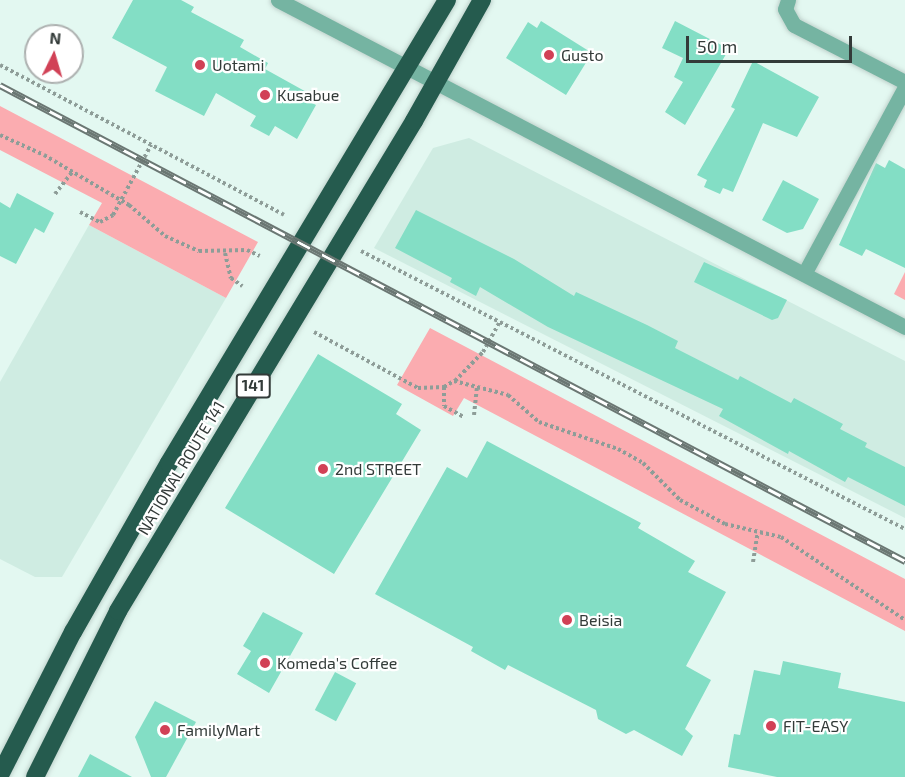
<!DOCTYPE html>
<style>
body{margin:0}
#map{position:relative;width:905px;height:777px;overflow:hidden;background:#e3f8f1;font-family:"Exo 2",sans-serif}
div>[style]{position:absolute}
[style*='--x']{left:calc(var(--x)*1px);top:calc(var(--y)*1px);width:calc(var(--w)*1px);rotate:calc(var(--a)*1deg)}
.built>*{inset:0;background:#cfece2}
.green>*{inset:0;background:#fbacb0}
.building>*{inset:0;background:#83dec5;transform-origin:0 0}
.path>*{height:4px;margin-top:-2px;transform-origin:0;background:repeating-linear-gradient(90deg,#8e9d98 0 3px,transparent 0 6px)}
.roads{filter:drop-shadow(0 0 2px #c0d2cc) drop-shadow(0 0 2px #c0d2cc)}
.minor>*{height:15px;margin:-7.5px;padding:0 7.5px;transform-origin:7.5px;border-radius:7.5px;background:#75b4a2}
.highway>*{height:18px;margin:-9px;padding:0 9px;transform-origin:9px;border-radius:9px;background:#255b4e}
.rail>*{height:7px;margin-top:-3.5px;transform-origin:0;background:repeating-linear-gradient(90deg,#fff 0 14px,#6b7773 0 28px);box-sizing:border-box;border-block:2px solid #6b7773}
.dots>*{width:16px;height:16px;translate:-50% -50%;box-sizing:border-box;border:3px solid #fff;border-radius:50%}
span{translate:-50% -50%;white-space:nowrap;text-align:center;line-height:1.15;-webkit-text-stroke:4.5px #fff;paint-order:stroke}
.shield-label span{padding:2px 4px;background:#fff;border:2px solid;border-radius:4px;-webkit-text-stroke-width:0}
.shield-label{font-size:15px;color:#333b39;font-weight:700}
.poi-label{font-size:16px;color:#333b39}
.left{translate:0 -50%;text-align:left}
.street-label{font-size:16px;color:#333b39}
.north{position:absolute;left:24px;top:24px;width:60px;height:60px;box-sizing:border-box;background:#fff;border:2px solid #adb1b0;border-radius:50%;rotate:5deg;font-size:16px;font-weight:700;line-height:24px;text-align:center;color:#333b39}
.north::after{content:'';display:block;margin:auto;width:21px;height:27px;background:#d14156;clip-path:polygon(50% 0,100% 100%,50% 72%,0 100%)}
.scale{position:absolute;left:686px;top:36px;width:166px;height:27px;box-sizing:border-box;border:3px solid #333b39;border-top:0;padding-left:8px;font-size:18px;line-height:21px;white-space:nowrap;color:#333b39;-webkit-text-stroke:4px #fff;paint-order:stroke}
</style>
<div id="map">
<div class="built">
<div style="clip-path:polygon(469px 138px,905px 361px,905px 518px,374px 248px,433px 148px)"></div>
<div style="clip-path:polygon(89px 225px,226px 298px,62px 577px,35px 577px,0 559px,0 382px)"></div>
</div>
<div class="green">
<div style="clip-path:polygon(0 106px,258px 242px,226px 298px,89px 225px,102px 203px,0 150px)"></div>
<div style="clip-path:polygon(905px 272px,905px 300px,894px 294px)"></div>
<div style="clip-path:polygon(430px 328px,905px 579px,905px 631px,464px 398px,453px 416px,397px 385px)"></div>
</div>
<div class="building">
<div style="clip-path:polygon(133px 0,181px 0,194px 7px,191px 12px,244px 40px,240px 47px,268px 63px,265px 69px,310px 94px,306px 100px,316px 105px,297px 139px,275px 126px,269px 136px,250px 126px,256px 116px,216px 93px,204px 116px,155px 91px,167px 67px,112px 38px)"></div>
<div style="clip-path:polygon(541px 21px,592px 53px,566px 95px,506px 58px,528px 22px,537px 28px)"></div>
<div style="clip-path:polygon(675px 21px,729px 49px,685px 125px,665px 112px,683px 82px,674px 77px,683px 58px,662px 48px)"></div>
<div style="clip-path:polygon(753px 61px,819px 97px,797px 137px,763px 123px,733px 192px,723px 188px,720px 194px,704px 187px,707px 180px,697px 175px,735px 109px,731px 107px)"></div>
<div style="clip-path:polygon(889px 160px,905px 169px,905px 268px,866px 249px,862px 256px,839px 245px,876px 163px,885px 168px)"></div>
<div style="clip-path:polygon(783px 180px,819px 199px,803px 229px,787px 233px,762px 220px)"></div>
<div style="clip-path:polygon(17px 193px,54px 213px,44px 233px,35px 228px,16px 264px,0 256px,0 202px,10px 208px)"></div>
<div style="clip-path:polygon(416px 210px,514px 259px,574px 296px,576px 292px,647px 325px,678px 341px,675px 348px,738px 380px,740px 376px,791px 403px,794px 398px,843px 424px,840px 429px,867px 443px,865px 447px,905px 467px,905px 506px,848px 477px,845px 482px,789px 451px,788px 454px,719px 416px,723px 409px,548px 327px,480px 287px,476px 296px,450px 282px,452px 278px,395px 248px)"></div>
<div style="clip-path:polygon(704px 262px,787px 300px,778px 318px,772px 320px,694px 282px)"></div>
<div style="clip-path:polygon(318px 354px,402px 404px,396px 414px,421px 430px,334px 574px,225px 508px)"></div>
<div style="clip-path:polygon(487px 441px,641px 523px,638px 528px,695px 561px,688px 572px,726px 592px,686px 666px,711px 680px,685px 729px,693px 736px,682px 756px,634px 730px,626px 734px,598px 719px,596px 710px,508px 665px,505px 670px,471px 651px,473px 647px,375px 594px,447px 467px,467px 478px)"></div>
<div style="clip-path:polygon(263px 612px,303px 633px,269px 693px,237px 674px,251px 651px,243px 646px)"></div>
<div style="clip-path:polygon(783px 661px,841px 673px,838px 688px,905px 702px,905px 777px,777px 777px,728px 767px,734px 734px,740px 735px,754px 670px,780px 675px)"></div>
<div style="left:335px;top:672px;width:24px;height:43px;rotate:28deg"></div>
<div style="clip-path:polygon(155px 701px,196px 722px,166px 777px,151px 777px,135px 737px)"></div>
<div style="clip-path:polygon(90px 754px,132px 777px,78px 777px)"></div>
</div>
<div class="path">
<div style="--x:0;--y:65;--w:321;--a:27.8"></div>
<div style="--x:0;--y:135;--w:48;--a:24.4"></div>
<div style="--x:44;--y:155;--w:99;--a:30.5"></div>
<div style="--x:129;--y:205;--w:48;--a:40.7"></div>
<div style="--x:165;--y:236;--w:37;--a:24"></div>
<div style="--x:199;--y:251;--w:48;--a:-1.2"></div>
<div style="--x:247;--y:250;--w:14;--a:25"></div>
<div style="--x:55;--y:194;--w:28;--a:-52"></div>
<div style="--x:80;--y:212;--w:22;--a:27"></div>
<div style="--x:100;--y:222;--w:15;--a:-28"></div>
<div style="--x:113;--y:215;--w:80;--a:-61.5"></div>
<div style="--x:361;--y:251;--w:611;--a:27.07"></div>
<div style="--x:225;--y:253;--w:26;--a:77"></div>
<div style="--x:231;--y:278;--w:14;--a:36"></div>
<div style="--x:314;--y:332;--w:118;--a:28.3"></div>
<div style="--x:418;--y:388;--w:26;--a:-2"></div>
<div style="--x:444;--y:387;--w:12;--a:-31"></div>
<div style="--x:454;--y:381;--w:56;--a:14.5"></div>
<div style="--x:508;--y:395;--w:41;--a:41.1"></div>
<div style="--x:539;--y:422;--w:83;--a:18.9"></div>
<div style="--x:618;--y:449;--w:29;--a:29"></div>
<div style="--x:643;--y:463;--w:52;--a:45"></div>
<div style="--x:680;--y:500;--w:51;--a:28.1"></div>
<div style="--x:725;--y:524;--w:57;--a:13.1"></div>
<div style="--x:781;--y:537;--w:149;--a:33.8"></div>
<div style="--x:455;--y:381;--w:40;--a:-46"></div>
<div style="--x:483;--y:352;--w:33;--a:-61"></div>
<div style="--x:444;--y:387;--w:19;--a:90"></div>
<div style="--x:444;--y:406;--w:23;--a:29"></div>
<div style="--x:474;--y:415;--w:30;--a:-84"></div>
<div style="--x:753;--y:562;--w:30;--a:-81"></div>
</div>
<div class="roads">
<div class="minor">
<div style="--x:278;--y:0;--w:707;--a:27.54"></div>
<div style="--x:788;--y:0;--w:9;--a:108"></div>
<div style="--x:785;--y:9;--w:18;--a:61"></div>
<div style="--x:794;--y:25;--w:125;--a:27.2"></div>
<div style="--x:804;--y:274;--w:213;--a:-61.6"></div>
</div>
<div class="highway">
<div style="--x:0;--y:775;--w:161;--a:-63"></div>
<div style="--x:73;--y:632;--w:194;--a:-60.4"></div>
<div style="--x:169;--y:463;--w:540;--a:-59.02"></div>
<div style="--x:35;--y:777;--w:186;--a:-63.4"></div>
<div style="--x:118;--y:611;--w:572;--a:-58.86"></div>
<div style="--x:414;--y:121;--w:139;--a:-60.7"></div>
</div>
</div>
<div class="rail">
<div style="--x:0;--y:85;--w:1023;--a:27.74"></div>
</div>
<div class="dots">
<div style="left:549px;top:55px;background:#d14156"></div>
<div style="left:200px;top:65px;background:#d14156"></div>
<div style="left:265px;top:95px;background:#d14156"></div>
<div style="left:323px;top:469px;background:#d14156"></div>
<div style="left:567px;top:620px;background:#d14156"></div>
<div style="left:265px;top:663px;background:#d14156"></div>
<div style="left:771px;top:726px;background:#d14156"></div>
<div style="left:165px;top:730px;background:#d14156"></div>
</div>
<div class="shield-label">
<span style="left:253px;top:386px">141</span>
</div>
<div class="poi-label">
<span class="left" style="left:561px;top:55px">Gusto</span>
<span class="left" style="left:212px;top:65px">Uotami</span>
<span class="left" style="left:277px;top:95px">Kusabue</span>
<span class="left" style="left:335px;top:469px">2nd STREET</span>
<span class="left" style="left:579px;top:620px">Beisia</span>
<span class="left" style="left:277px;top:663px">Komeda's Coffee</span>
<span class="left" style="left:783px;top:726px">FIT-EASY</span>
<span class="left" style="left:177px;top:730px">FamilyMart</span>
</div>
<div class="street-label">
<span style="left:181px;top:468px;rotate:-59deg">NATIONAL ROUTE 141</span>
</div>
<div class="north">N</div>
<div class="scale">50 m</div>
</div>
